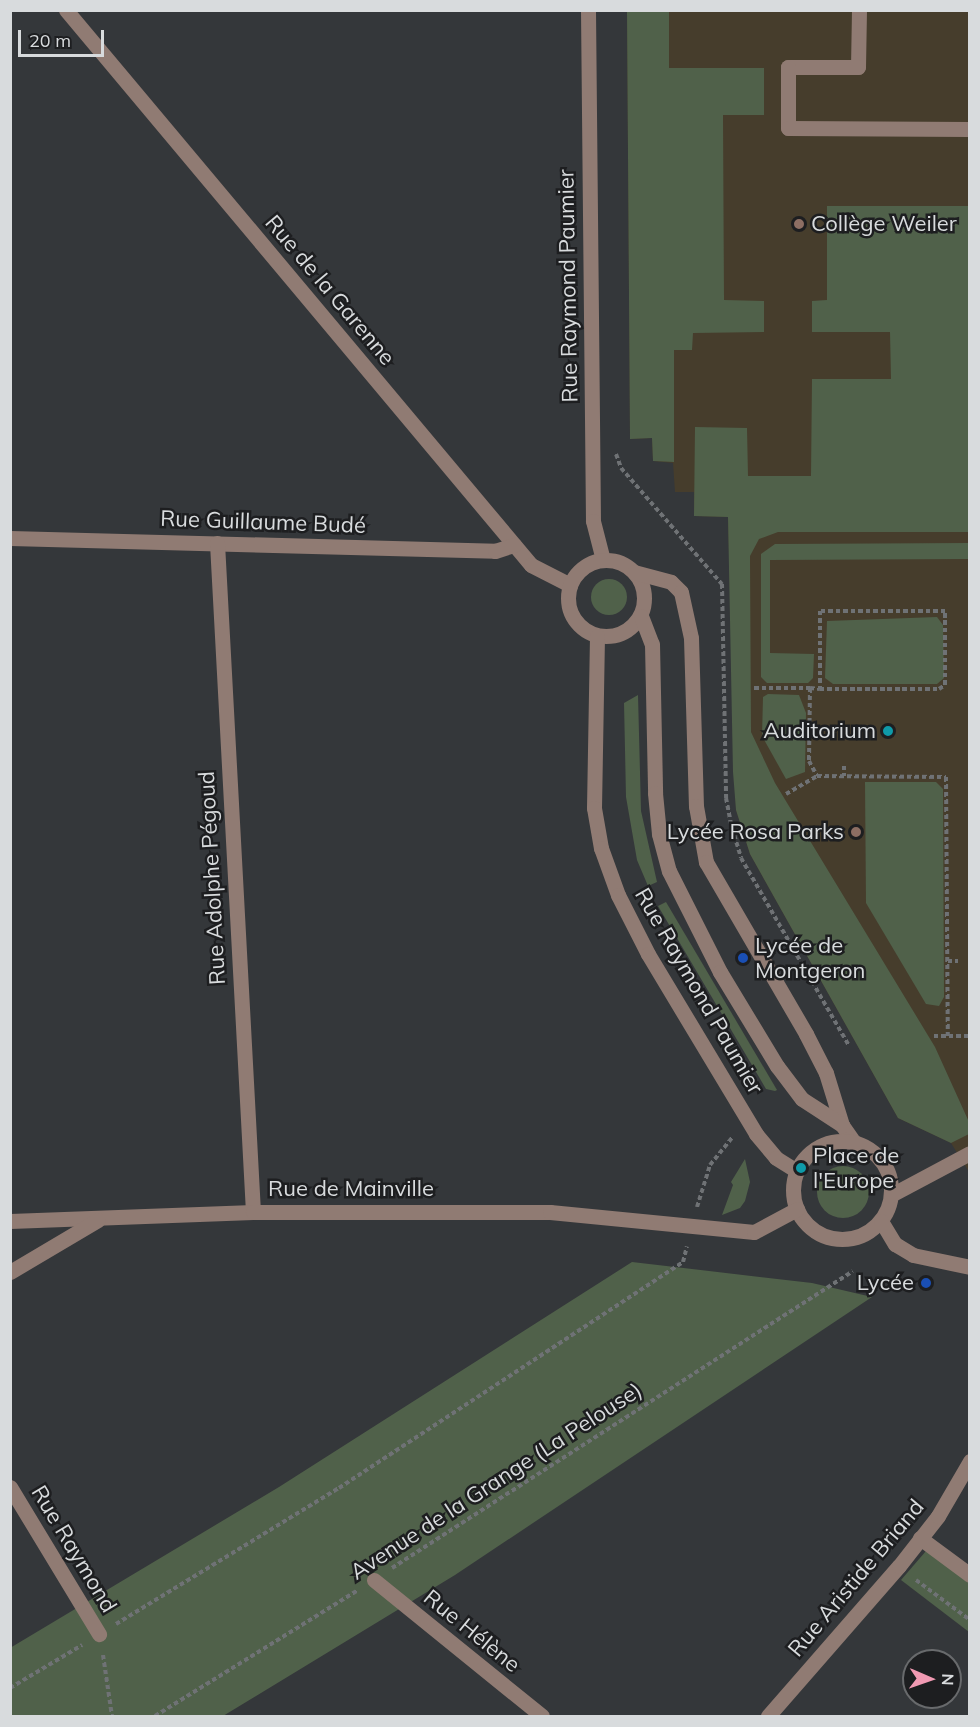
<!DOCTYPE html>
<meta charset="utf-8">
<style>
body{margin:0}
#map{position:relative;width:980px;height:1727px;overflow:hidden;background:#34373a;font-family:Mulish,sans-serif}
div>[style]{position:absolute}
[style*='--x']{left:calc(var(--x)*1px);top:calc(var(--y)*1px);width:calc(var(--w)*1px);rotate:calc(var(--a)*1deg)}
.education>*{inset:0;background:#463d2c}
.green>*{inset:0;background:#50614a}
.round{border-radius:50%}
.path>*{height:4px;margin-top:-2px;transform-origin:0;background:repeating-linear-gradient(90deg,#6f7275 0 4.5px,transparent 0 7.5px)}
.minor>*{height:15px;margin:-7.5px;padding:0 7.5px;transform-origin:7.5px;border-radius:7.5px;background:#907b73}
.minor>.ring{margin:-7.5px;padding:0;box-sizing:content-box;background:none;border:15px solid #907b73;border-radius:50%}
.dots>*{width:16px;height:16px;translate:-50% -50%;box-sizing:border-box;border:3px solid #1d1e20;border-radius:50%}
span{translate:-50% -50%;white-space:nowrap;text-align:center;line-height:1.15;-webkit-text-stroke:5px #1d1e20;paint-order:stroke}
.poi-label{font-size:22px;color:#d8dbdd}
.left{translate:0 -50%;text-align:left}
.right{translate:-100% -50%;text-align:right}
.street-label{font-size:22px;color:#d8dbdd}
.frame{position:absolute;inset:0;border:12px solid #d8dbdd;pointer-events:none}
.north{position:absolute;left:902px;top:1649px;width:60px;height:60px;box-sizing:border-box;background:#1d1e20;border:2px solid #686a6c;border-radius:50%;rotate:92deg;font-size:16px;font-weight:700;line-height:24px;text-align:center;color:#d8dbdd}
.north::after{content:'';display:block;margin:auto;width:21px;height:27px;background:#f19ab3;clip-path:polygon(50% 0,100% 100%,50% 72%,0 100%)}
.scale{position:absolute;left:18px;top:30px;width:86px;height:27px;box-sizing:border-box;border:3px solid #d8dbdd;border-top:0;padding-left:8px;font-size:18px;line-height:21px;white-space:nowrap;color:#d8dbdd;-webkit-text-stroke:4px #1d1e20;paint-order:stroke}
</style>
<div id="map">
<div class="education">
<div style="clip-path:polygon(627px 11px,969px 11px,969px 1172px,951px 1143px,898px 1118px,750px 854px,736px 810px,728px 517px,694px 516px,694px 492px,675px 492px,673px 463px,653px 461px,652px 438px,630px 439px)"></div>
</div>
<div class="green">
<div style="clip-path:polygon(627px 11px,669px 11px,669px 68px,764px 68px,764px 115px,723px 115px,724px 300px,764px 301px,764px 332px,693px 333px,692px 350px,674px 350px,674px 462px,653px 461px,652px 438px,630px 439px)"></div>
<div style="clip-path:polygon(827px 206px,969px 206px,969px 532px,778px 532px,759px 539px,750px 556px,751px 732px,775px 783px,935px 1047px,969px 1122px,969px 1134px,951px 1143px,898px 1118px,750px 854px,736px 810px,733px 772px,728px 517px,694px 516px,695px 427px,747px 428px,748px 476px,811px 476px,812px 379px,891px 379px,890px 332px,812px 332px,812px 301px,827px 300px)"></div>
<div style="clip-path:polygon(969px 543px,969px 559px,770px 560px,770px 653px,814px 654px,813px 678px,808px 683px,767px 683px,761px 677px,761px 554px,775px 544px)"></div>
<div class="round" style="left:591px;top:579px;width:36px;height:36px"></div>
<div style="clip-path:polygon(937px 617px,943px 625px,944px 678px,937px 684px,833px 684px,825px 678px,827px 621px)"></div>
<div style="clip-path:polygon(768px 694px,799px 695px,806px 713px,805px 772px,786px 779px,762px 736px,763px 697px)"></div>
<div style="clip-path:polygon(638px 695px,641px 811px,657px 882px,648px 886px,637px 860px,626px 797px,624px 703px)"></div>
<div style="clip-path:polygon(865px 782px,936px 782px,943px 789px,944px 997px,939px 1006px,926px 1004px,866px 903px)"></div>
<div style="clip-path:polygon(666px 902px,777px 1090px,775px 1091px,766px 1089px,658px 906px)"></div>
<div style="clip-path:polygon(745px 1159px,750px 1182px,745px 1201px,740px 1208px,722px 1215px,733px 1185px,731px 1182px)"></div>
<div class="round" style="left:817px;top:1166px;width:52px;height:52px"></div>
<div style="clip-path:polygon(632px 1262px,812px 1283px,872px 1297px,455px 1575px,223px 1716px,11px 1716px,10px 1648px,279px 1487px)"></div>
<div style="clip-path:polygon(926px 1551px,969px 1581px,969px 1632px,901px 1580px)"></div>
</div>
<div class="path">
<div style="--x:616;--y:454;--w:15;--a:70"></div>
<div style="--x:621;--y:468;--w:154;--a:49"></div>
<div style="--x:722;--y:584;--w:214;--a:88.9"></div>
<div style="--x:726;--y:798;--w:31;--a:79"></div>
<div style="--x:732;--y:828;--w:31;--a:73"></div>
<div style="--x:741;--y:858;--w:217;--a:60.1"></div>
<div style="--x:754;--y:688;--w:56;--a:0"></div>
<div style="--x:810;--y:688;--w:10;--a:6"></div>
<div style="--x:820;--y:689;--w:119;--a:0"></div>
<div style="--x:939;--y:689;--w:7;--a:-34"></div>
<div style="--x:945;--y:685;--w:74;--a:-90"></div>
<div style="--x:945;--y:611;--w:125;--a:180"></div>
<div style="--x:820;--y:611;--w:78;--a:90"></div>
<div style="--x:810;--y:688;--w:73;--a:90.8"></div>
<div style="--x:809;--y:761;--w:17;--a:62"></div>
<div style="--x:844;--y:766;--w:10;--a:90"></div>
<div style="--x:786;--y:794;--w:36;--a:-30"></div>
<div style="--x:817;--y:776;--w:129;--a:0.4"></div>
<div style="--x:946;--y:777;--w:259;--a:89.6"></div>
<div style="--x:948;--y:961;--w:10;--a:0"></div>
<div style="--x:934;--y:1036;--w:36;--a:0"></div>
<div style="--x:697;--y:1207;--w:44;--a:-72.8"></div>
<div style="--x:710;--y:1165;--w:35;--a:-51"></div>
<div style="--x:392;--y:1568;--w:548;--a:-32.79"></div>
<div style="--x:916;--y:1580;--w:67;--a:36.5"></div>
<div style="--x:116;--y:1624;--w:261;--a:-31.4"></div>
<div style="--x:339;--y:1488;--w:412;--a:-33.3"></div>
<div style="--x:683;--y:1262;--w:16;--a:-76"></div>
<div style="--x:103;--y:1655;--w:62;--a:81.6"></div>
<div style="--x:10;--y:1688;--w:84;--a:-30.8"></div>
<div style="--x:155;--y:1716;--w:239;--a:-31.8"></div>
</div>
<div class="minor">
<div style="--x:66;--y:10;--w:724;--a:50.04"></div>
<div style="--x:531;--y:565;--w:44;--a:27.1"></div>
<div style="--x:588;--y:10;--w:511;--a:89.44"></div>
<div style="--x:593;--y:521;--w:40;--a:75.6"></div>
<div style="--x:859;--y:10;--w:57;--a:91"></div>
<div style="--x:858;--y:67;--w:70;--a:180"></div>
<div style="--x:788;--y:67;--w:61;--a:90"></div>
<div style="--x:788;--y:128;--w:182;--a:0.3"></div>
<div style="--x:10;--y:538;--w:485;--a:1.5"></div>
<div style="--x:495;--y:551;--w:20;--a:-18"></div>
<div style="--x:217;--y:543;--w:670;--a:86.92"></div>
<div class="ring" style="left:568px;top:560px;width:61px;height:61px"></div>
<div style="--x:634;--y:572;--w:38;--a:15"></div>
<div style="--x:671;--y:582;--w:14;--a:45"></div>
<div style="--x:681;--y:592;--w:47;--a:77.7"></div>
<div style="--x:691;--y:638;--w:168;--a:88.3"></div>
<div style="--x:696;--y:806;--w:57;--a:79.9"></div>
<div style="--x:706;--y:862;--w:199;--a:59.8"></div>
<div style="--x:806;--y:1034;--w:44;--a:62.9"></div>
<div style="--x:826;--y:1073;--w:54;--a:72.9"></div>
<div style="--x:842;--y:1125;--w:21;--a:55"></div>
<div style="--x:641;--y:616;--w:30;--a:69"></div>
<div style="--x:652;--y:644;--w:149;--a:88.8"></div>
<div style="--x:655;--y:793;--w:41;--a:84.4"></div>
<div style="--x:659;--y:834;--w:38;--a:75"></div>
<div style="--x:669;--y:871;--w:113;--a:63.2"></div>
<div style="--x:720;--y:972;--w:110;--a:58.8"></div>
<div style="--x:777;--y:1066;--w:41;--a:52.9"></div>
<div style="--x:802;--y:1099;--w:48;--a:33"></div>
<div style="--x:597;--y:636;--w:172;--a:91"></div>
<div style="--x:594;--y:808;--w:41;--a:80.1"></div>
<div style="--x:601;--y:848;--w:50;--a:70.1"></div>
<div style="--x:618;--y:895;--w:66;--a:63"></div>
<div style="--x:648;--y:954;--w:210;--a:59"></div>
<div style="--x:756;--y:1134;--w:31;--a:50"></div>
<div style="--x:776;--y:1158;--w:25;--a:32"></div>
<div class="ring" style="left:793px;top:1141px;width:83px;height:83px"></div>
<div style="--x:891;--y:1195;--w:89;--a:-28"></div>
<div style="--x:10;--y:1221;--w:243;--a:-2.1"></div>
<div style="--x:253;--y:1212;--w:297;--a:0"></div>
<div style="--x:550;--y:1212;--w:205;--a:5.6"></div>
<div style="--x:754;--y:1232;--w:49;--a:-28.1"></div>
<div style="--x:881;--y:1221;--w:27;--a:59"></div>
<div style="--x:895;--y:1244;--w:21;--a:31"></div>
<div style="--x:913;--y:1255;--w:58;--a:11.9"></div>
<div style="--x:10;--y:1272;--w:102;--a:-30.6"></div>
<div style="--x:10;--y:1487;--w:172;--a:58.8"></div>
<div style="--x:920;--y:1538;--w:62;--a:36.5"></div>
<div style="--x:374;--y:1580;--w:216;--a:39"></div>
<div style="--x:768;--y:1716;--w:199;--a:-48.9"></div>
<div style="--x:899;--y:1566;--w:63;--a:-52"></div>
<div style="--x:938;--y:1516;--w:64;--a:-59.8"></div>
</div>
<div class="dots">
<div style="left:799px;top:224px;background:#8d6e63"></div>
<div style="left:888px;top:731px;background:#0f9aa8"></div>
<div style="left:856px;top:832px;background:#8d6e63"></div>
<div style="left:743px;top:958px;background:#1a4fb4"></div>
<div style="left:801px;top:1168px;background:#0f9aa8"></div>
<div style="left:926px;top:1283px;background:#1a4fb4"></div>
</div>
<div class="poi-label">
<span class="left" style="left:811px;top:224px">Collège Weiler</span>
<span class="right" style="left:876px;top:731px">Auditorium</span>
<span class="right" style="left:844px;top:832px">Lycée Rosa Parks</span>
<span class="left" style="left:755px;top:958px">Lycée de<br>Montgeron</span>
<span class="left" style="left:813px;top:1168px">Place de<br>l'Europe</span>
<span class="right" style="left:914px;top:1283px">Lycée</span>
</div>
<div class="street-label">
<span style="left:568px;top:286px;rotate:-91deg">Rue Raymond Paumier</span>
<span style="left:330px;top:290px;rotate:50deg">Rue de la Garenne</span>
<span style="left:263px;top:522px;rotate:2deg">Rue Guillaume Budé</span>
<span style="left:212px;top:878px;rotate:-93deg">Rue Adolphe Pégoud</span>
<span style="left:699px;top:991px;rotate:60deg">Rue Raymond Paumier</span>
<span style="left:351px;top:1189px">Rue de Mainville</span>
<span style="left:496px;top:1481px;rotate:-33deg">Avenue de la Grange (La Pelouse)</span>
<span style="left:74px;top:1549px;rotate:59deg">Rue Raymond</span>
<span style="left:856px;top:1578px;rotate:-50deg">Rue Aristide Briand</span>
<span style="left:472px;top:1631px;rotate:39deg">Rue Hélène</span>
</div>
<div class="frame"></div>
<div class="north">N</div>
<div class="scale">20 m</div>
</div>
